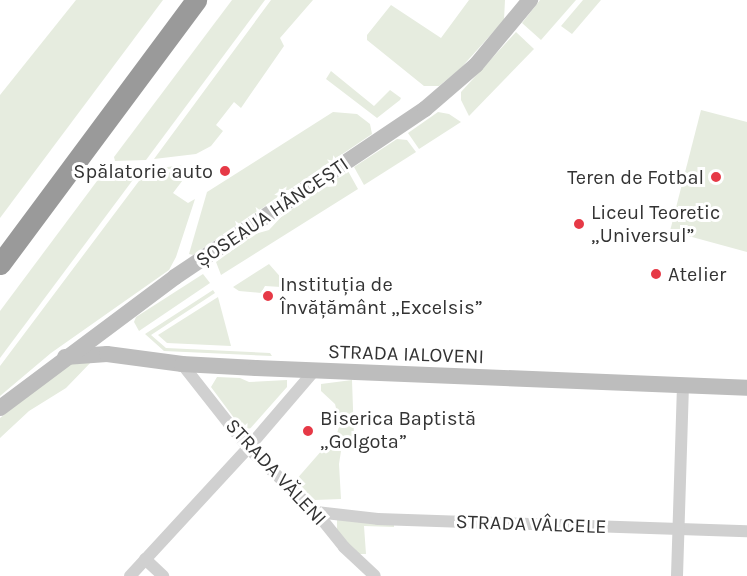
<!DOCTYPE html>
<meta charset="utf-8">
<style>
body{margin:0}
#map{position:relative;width:747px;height:576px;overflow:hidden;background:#fff;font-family:Karla,sans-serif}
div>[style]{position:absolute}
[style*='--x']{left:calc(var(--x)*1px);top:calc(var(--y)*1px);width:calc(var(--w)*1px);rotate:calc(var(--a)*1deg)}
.green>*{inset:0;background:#e6ecdf}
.street>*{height:12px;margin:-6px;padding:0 6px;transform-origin:6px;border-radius:6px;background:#d0d0d0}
.secondary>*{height:16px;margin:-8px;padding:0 8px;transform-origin:8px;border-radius:8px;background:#bdbdbd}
.highway>*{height:21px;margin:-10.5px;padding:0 10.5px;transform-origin:10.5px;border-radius:10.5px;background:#9a9a9a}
.dots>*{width:16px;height:16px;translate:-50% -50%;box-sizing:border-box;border:3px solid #fff;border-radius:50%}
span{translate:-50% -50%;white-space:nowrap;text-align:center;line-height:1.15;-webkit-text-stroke:6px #fff;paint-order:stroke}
.poi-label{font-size:20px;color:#333}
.right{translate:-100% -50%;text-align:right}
.left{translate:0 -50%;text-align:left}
.street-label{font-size:20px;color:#333}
</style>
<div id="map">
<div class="green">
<div style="clip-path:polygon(76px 0,163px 0,0 218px,0 95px)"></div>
<div style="clip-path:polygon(232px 0,265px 0,146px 160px,115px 161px,114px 157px)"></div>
<div style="clip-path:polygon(271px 0,313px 0,280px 38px,284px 46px,241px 108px,234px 102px,216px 125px,223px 131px,211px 146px,196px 154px,154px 159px)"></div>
<div style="clip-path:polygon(469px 0,505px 0,504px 20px,460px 69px,439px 86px,424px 86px,367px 40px,367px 35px,391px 5px,441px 38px)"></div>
<div style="clip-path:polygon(540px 0,576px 0,541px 40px,522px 23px)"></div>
<div style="clip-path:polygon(583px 0,601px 0,572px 34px,561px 26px)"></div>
<div style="clip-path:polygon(516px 32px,534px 49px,469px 116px,461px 100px,461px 92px)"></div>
<div style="clip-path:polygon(331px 71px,374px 106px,390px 90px,401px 98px,400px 100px,377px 118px,326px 79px)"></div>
<div style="clip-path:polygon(701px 110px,747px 122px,747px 252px,670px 231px)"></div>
<div style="clip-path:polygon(333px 112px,357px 114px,370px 124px,372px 134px,193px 255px,189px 254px,207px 192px)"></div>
<div style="clip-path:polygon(438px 112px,449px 114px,461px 122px,419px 149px,408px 133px)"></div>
<div style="clip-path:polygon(397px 139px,407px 140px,416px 152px,364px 185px,354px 167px)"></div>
<div style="clip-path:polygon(187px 165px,192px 168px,173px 193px,188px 203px,195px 199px,176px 257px,169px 270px,51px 353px,0 396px,0 366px,148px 169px)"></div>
<div style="clip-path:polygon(141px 169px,0 358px,0 311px,97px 181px,123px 171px)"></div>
<div style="clip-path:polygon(348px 171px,358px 189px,221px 275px,216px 262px,255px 234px,269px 230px,283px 215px)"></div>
<div style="clip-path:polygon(269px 264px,284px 281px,281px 287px,265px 286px,261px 293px,239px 291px,233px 287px)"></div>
<div style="clip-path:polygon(203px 274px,210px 283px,139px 331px,134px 322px,136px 317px)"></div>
<div style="clip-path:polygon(213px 290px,215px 293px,151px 335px,166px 348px,270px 353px,272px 356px,164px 351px,145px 334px)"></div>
<div style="clip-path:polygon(218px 297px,231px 346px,167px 343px,158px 335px)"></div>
<div style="clip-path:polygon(95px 358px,66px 388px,29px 411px,0 438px,0 418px,65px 367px,78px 360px)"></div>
<div style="clip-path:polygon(217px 377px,240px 378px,249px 382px,287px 380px,287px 387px,248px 431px,243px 430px,211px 387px)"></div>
<div style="clip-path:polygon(352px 380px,354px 437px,343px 438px,339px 464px,341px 499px,315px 500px,295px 481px,337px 433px,340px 424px,335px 404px,321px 391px,321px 384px)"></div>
<div style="clip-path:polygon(337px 519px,394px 523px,394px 527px,364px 526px,366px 554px,357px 554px,337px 533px)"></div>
</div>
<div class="street">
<div style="--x:182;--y:364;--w:107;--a:51.8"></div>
<div style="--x:248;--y:448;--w:93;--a:43.3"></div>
<div style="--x:316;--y:512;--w:45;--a:51.3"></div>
<div style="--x:344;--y:547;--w:42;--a:43.1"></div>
<div style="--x:316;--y:512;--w:62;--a:6.4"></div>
<div style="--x:378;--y:519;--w:369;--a:1.9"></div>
<div style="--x:145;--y:559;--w:25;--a:43"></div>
<div style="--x:130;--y:576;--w:174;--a:-47.3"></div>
<div style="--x:248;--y:448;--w:101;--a:-49.4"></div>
<div style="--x:677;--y:576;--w:191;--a:-88.2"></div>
</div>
<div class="secondary">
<div style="--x:65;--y:357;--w:42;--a:-4.1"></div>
<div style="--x:107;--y:354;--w:76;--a:7.6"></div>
<div style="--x:182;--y:364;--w:74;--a:3.1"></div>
<div style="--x:256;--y:368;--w:491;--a:2.3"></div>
<div style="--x:0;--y:408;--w:219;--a:-36.8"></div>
<div style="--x:175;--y:277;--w:301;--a:-33.9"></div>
<div style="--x:425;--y:109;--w:67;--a:-40.8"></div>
<div style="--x:476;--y:65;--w:85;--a:-50.3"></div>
</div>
<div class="highway">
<div style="--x:0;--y:264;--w:329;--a:-53.4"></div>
</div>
<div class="dots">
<div style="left:225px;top:171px;background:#e63946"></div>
<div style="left:716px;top:177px;background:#e63946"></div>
<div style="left:579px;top:224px;background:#e63946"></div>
<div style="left:656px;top:274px;background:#e63946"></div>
<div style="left:268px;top:296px;background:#e63946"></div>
<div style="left:308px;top:431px;background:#e63946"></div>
</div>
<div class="poi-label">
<span class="right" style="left:213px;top:171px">Spălatorie auto</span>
<span class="right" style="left:704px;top:177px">Teren de Fotbal</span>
<span class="left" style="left:591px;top:224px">Liceul Teoretic<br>„Universul”</span>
<span class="left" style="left:668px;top:274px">Atelier</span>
<span class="left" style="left:280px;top:296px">Instituția de<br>Învățământ „Excelsis”</span>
<span class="left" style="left:320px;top:430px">Biserica Baptistă<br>„Golgota”</span>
</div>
<div class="street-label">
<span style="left:272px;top:212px;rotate:-34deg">ȘOSEAUA HÂNCEȘTI</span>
<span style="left:406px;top:354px;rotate:2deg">STRADA IALOVENI</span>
<span style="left:276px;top:472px;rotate:47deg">STRADA VĂLENI</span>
<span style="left:531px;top:524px;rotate:2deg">STRADA VÂLCELE</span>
</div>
</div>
